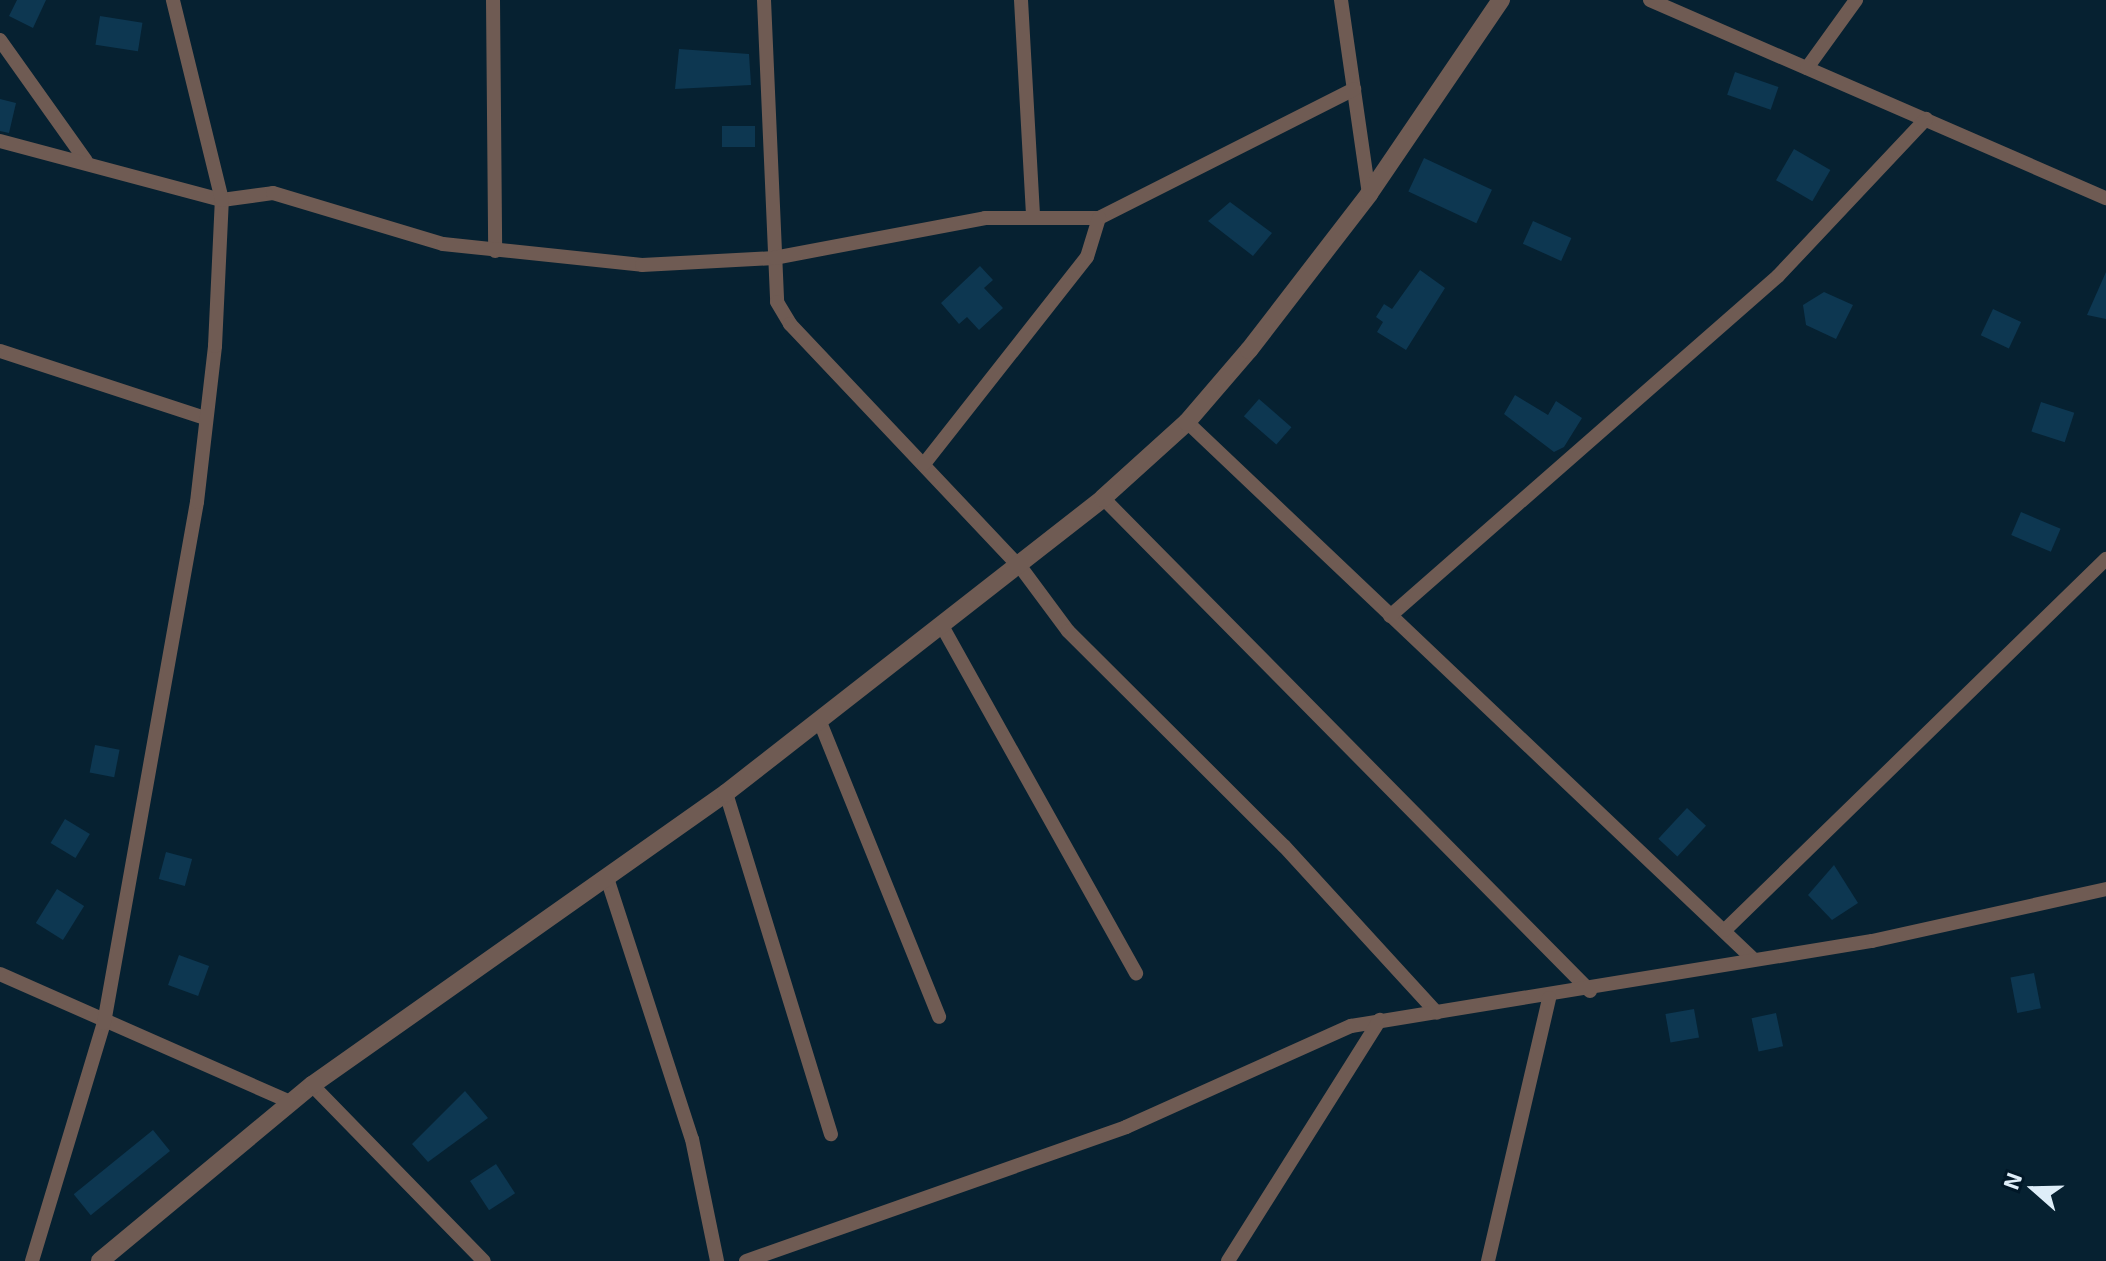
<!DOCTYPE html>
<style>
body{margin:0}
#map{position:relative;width:2106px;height:1261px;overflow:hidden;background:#062131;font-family:"Exo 2",sans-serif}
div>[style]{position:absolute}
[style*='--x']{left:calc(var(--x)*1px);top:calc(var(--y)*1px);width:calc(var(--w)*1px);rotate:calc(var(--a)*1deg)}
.building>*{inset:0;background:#0d3751;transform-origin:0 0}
.minor>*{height:14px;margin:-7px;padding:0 7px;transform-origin:7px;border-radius:7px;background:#6f5b53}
.tertiary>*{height:18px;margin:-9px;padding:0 9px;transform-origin:9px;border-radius:9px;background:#6f5b53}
span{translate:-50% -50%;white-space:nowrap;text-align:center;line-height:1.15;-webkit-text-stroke:8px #001727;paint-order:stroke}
.north{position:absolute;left:1994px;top:1149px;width:80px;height:80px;-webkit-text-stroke:6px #001727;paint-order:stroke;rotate:290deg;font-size:22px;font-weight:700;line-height:32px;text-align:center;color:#deeef9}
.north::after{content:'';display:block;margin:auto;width:28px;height:36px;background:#deeef9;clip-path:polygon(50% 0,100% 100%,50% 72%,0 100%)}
</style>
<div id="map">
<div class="building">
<div style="clip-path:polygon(17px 0,46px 0,33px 28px,9px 16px)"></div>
<div style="left:100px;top:16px;width:43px;height:29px;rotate:9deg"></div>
<div style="clip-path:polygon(679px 49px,749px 54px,751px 85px,675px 89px)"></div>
<div style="left:1735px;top:72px;width:46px;height:24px;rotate:19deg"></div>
<div style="clip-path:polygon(0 99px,16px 103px,9px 133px,0 131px)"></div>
<div style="left:722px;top:126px;width:33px;height:21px"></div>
<div style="left:1794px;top:149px;width:42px;height:36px;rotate:30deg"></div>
<div style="left:1424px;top:158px;width:75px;height:37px;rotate:25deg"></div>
<div style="clip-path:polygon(1230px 202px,1272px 233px,1253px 256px,1208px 221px)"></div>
<div style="left:1533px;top:221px;width:42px;height:25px;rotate:24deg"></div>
<div style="clip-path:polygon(980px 266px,993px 280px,984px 288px,1003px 308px,979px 330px,967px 317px,959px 324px,941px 303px)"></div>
<div style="clip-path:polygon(1420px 270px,1445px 288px,1406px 350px,1377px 332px,1383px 322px,1376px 317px,1384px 304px,1392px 309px)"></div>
<div style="clip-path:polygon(2106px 272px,2106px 319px,2087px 315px)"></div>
<div style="clip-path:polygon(1824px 292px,1853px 305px,1836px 339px,1806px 325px,1803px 305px)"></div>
<div style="left:1993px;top:309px;width:31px;height:29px;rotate:25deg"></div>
<div style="clip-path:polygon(1515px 395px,1548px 415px,1556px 401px,1582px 418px,1564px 447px,1554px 452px,1504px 414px)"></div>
<div style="left:1259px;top:399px;width:43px;height:23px;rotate:41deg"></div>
<div style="left:2041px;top:402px;width:35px;height:31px;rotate:18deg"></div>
<div style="left:2021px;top:512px;width:43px;height:25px;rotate:23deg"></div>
<div style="left:95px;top:745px;width:25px;height:28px;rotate:11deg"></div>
<div style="left:1687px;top:808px;width:26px;height:42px;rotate:43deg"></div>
<div style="left:65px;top:819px;width:29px;height:28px;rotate:31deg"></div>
<div style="left:166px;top:852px;width:27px;height:28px;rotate:15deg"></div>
<div style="clip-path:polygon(1834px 865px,1858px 903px,1832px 920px,1808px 895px)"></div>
<div style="left:57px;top:889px;width:32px;height:40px;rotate:32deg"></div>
<div style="left:179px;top:955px;width:32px;height:32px;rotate:20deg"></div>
<div style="left:2034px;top:973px;width:36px;height:24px;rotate:79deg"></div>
<div style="left:1694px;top:1009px;width:29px;height:29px;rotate:80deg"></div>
<div style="left:1776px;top:1013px;width:34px;height:25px;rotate:78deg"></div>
<div style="clip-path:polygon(465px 1091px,488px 1118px,428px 1162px,412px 1144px)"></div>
<div style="left:153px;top:1130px;width:27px;height:102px;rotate:51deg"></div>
<div style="left:496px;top:1164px;width:35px;height:31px;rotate:57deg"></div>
</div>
<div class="minor">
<div style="--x:493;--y:0;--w:251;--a:89.5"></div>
<div style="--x:764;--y:0;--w:302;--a:87.5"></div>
<div style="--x:777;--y:302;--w:26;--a:59"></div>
<div style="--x:790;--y:324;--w:337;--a:46.6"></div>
<div style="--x:1022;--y:569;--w:77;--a:53.4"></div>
<div style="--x:1068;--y:631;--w:305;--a:44.9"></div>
<div style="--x:1284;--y:846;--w:226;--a:47.5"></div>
<div style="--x:1021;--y:0;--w:218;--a:86.8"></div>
<div style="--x:1341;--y:0;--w:196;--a:81.8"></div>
<div style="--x:1650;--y:0;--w:497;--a:23.5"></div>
<div style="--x:0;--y:40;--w:148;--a:54.6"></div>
<div style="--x:1807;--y:68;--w:84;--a:-54.2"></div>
<div style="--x:0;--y:141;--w:230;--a:14.9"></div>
<div style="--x:222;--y:200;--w:51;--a:-7.8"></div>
<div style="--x:273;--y:193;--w:177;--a:16.7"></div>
<div style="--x:443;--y:244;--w:200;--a:6"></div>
<div style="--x:642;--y:265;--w:132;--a:-3"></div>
<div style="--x:774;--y:258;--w:215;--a:-10.7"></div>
<div style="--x:985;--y:218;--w:114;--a:0"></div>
<div style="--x:1099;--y:218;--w:286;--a:-26.8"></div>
<div style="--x:0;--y:351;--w:216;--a:18.1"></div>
<div style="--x:1187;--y:422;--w:779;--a:43.49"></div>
<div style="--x:924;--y:464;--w:263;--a:-51.8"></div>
<div style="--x:1087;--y:257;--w:41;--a:-72.9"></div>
<div style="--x:1103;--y:498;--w:693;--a:45.35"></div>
<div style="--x:1390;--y:616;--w:516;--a:-41.23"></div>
<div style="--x:1778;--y:276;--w:216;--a:-46.7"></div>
<div style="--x:942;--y:626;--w:398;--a:60.8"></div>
<div style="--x:820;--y:722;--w:318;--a:68"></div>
<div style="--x:726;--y:793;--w:357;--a:72.9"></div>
<div style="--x:607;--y:878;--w:274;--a:72"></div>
<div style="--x:692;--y:1139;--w:125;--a:78.4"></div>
<div style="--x:1725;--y:930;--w:532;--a:-44.24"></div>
<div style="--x:0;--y:974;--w:317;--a:23.8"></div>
<div style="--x:312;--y:1085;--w:246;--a:45.7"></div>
<div style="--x:32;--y:1261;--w:249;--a:-73.2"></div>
<div style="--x:104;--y:1023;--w:529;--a:-79.88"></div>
<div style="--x:197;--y:502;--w:157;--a:-83.4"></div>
<div style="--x:215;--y:346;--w:146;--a:-87.3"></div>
<div style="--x:222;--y:200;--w:206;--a:-103.8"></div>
<div style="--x:746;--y:1261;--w:403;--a:-19.4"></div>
<div style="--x:1126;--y:1127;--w:247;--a:-24.2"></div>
<div style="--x:1351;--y:1026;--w:528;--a:-9.27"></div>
<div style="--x:1872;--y:941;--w:240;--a:-12.5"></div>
<div style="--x:1228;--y:1261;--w:285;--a:-57.8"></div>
<div style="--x:1488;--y:1261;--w:270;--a:-76.9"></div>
</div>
<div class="tertiary">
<div style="--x:100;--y:1261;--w:276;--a:-39.7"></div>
<div style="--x:312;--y:1085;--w:507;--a:-35.2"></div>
<div style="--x:726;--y:793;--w:479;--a:-38"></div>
<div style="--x:1103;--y:498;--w:113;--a:-42.1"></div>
<div style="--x:1187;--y:422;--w:95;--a:-49.3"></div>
<div style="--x:1249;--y:350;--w:197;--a:-52.4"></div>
<div style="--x:1369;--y:194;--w:235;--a:-55.8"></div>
</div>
<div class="north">N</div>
</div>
